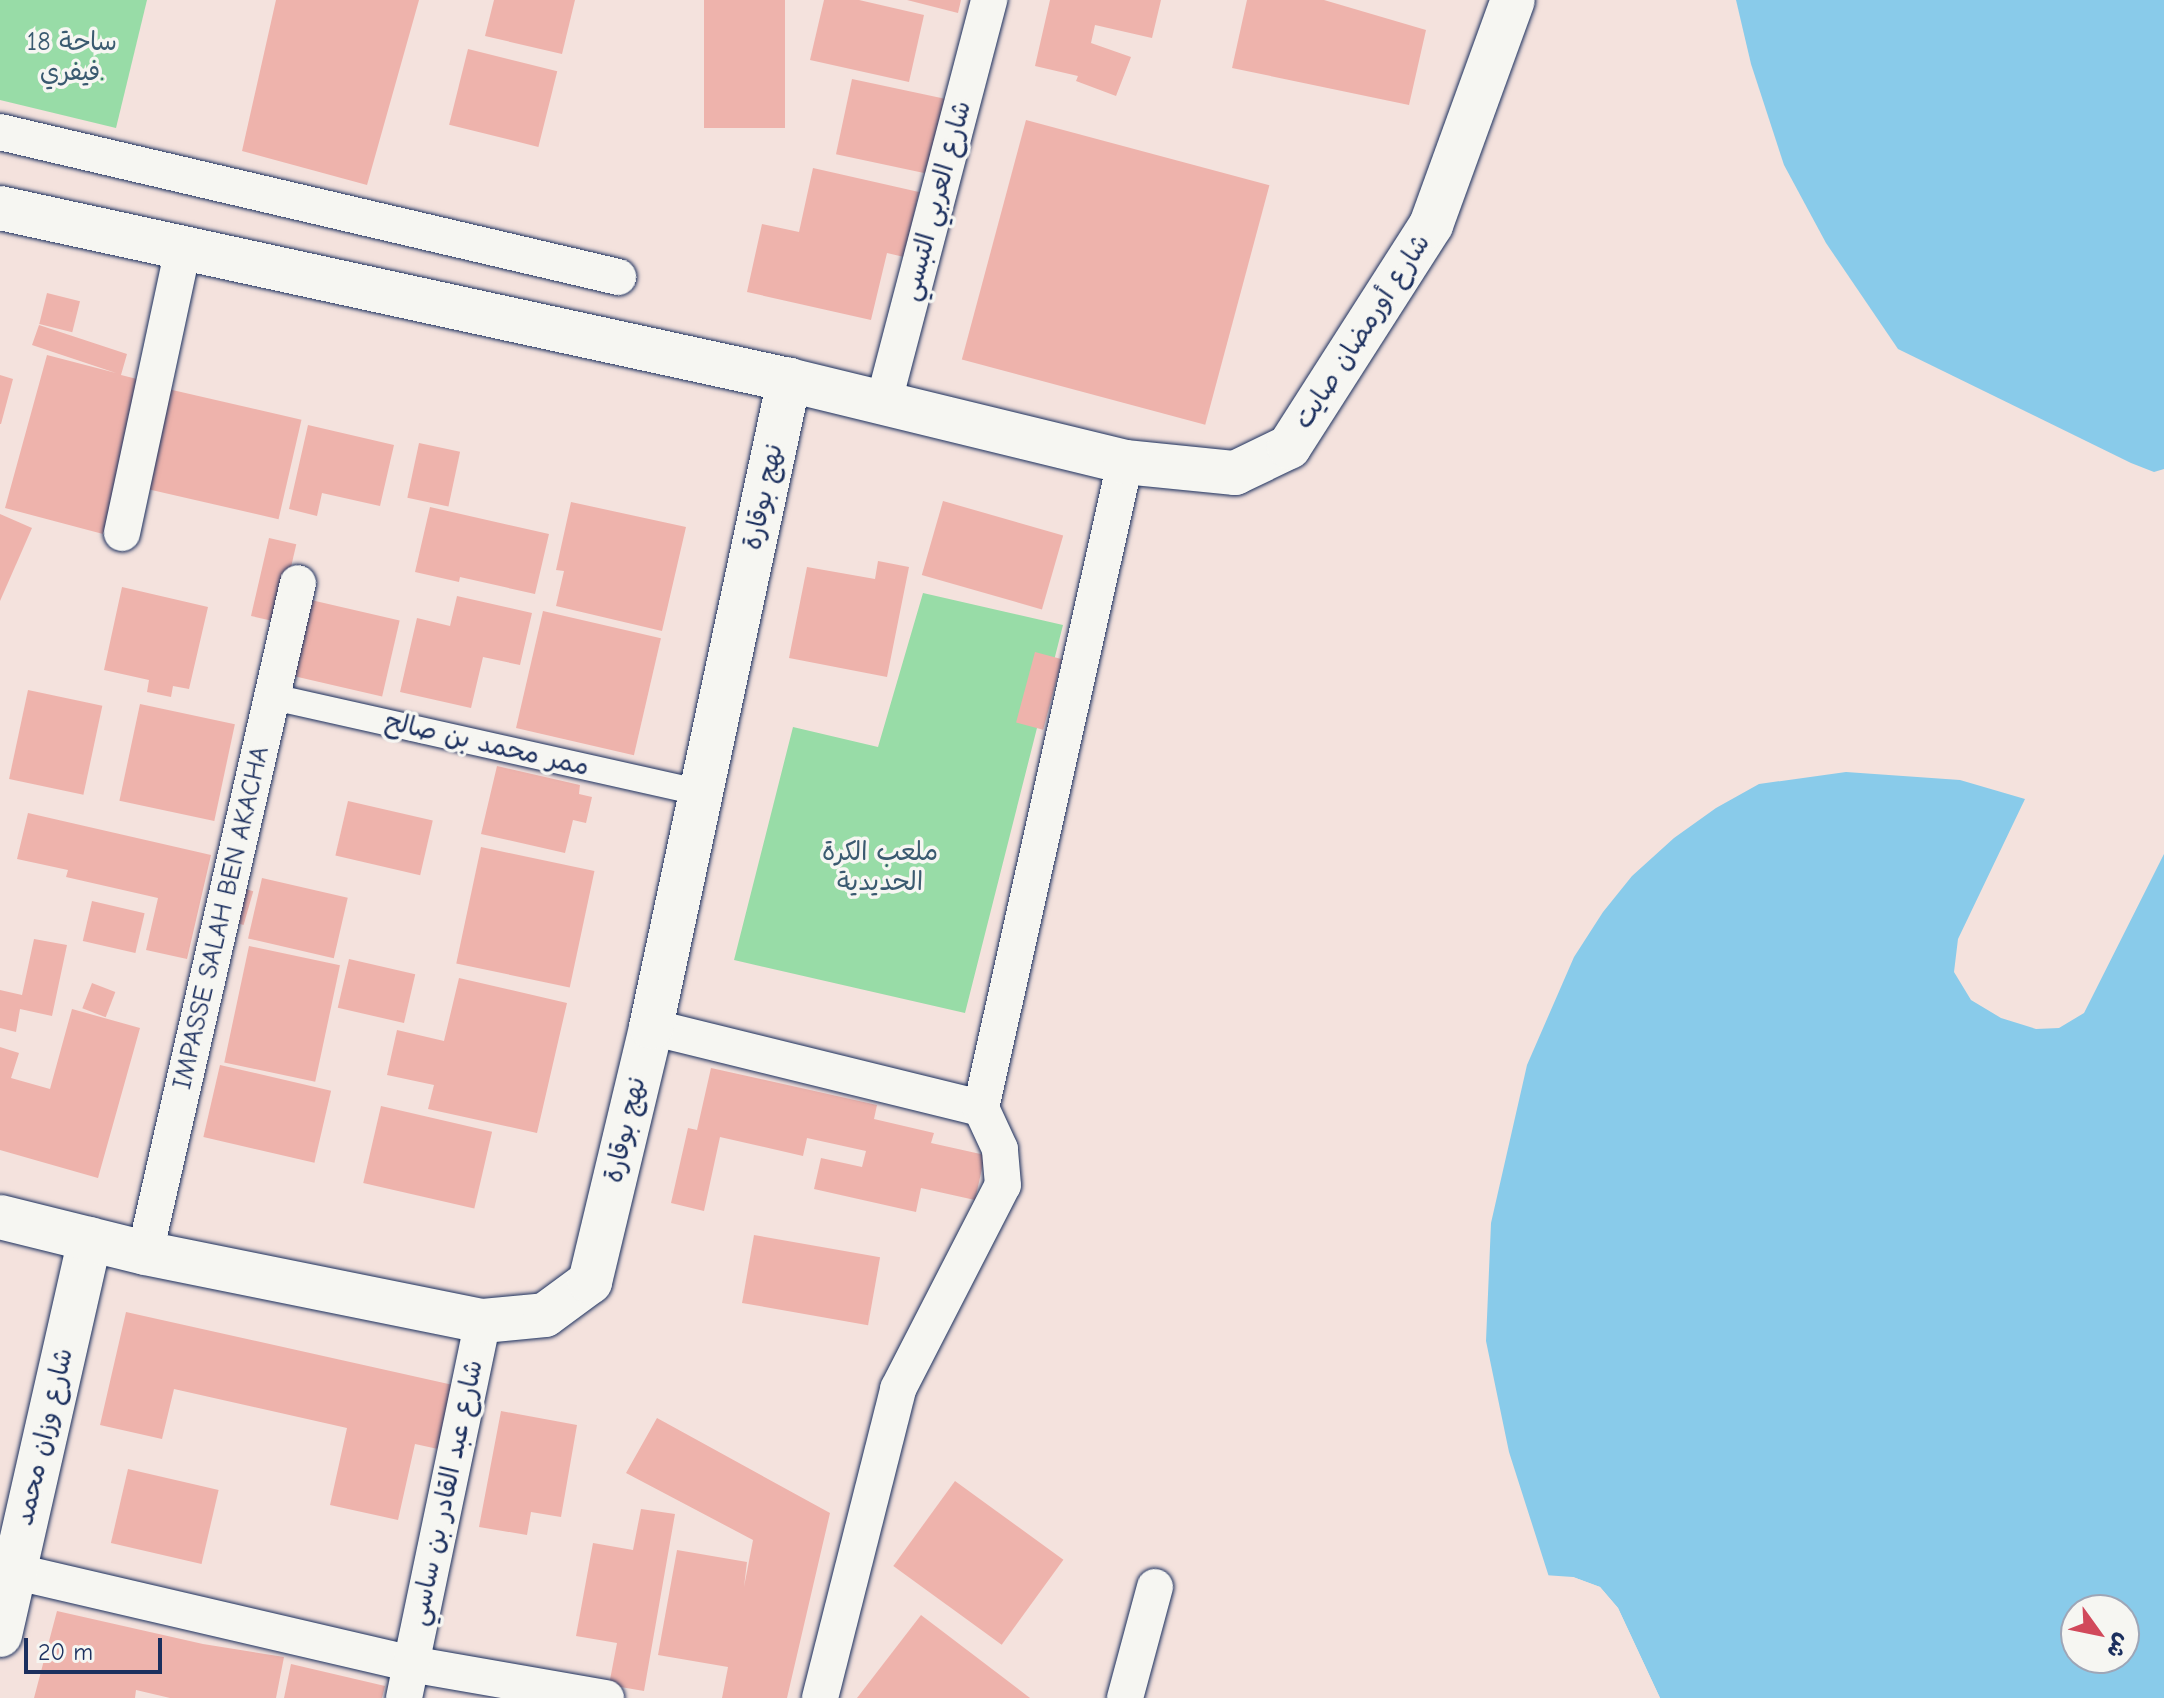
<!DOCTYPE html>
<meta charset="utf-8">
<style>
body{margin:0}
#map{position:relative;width:2164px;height:1698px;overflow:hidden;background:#f4e2dd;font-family:"Comic Neue","Playpen Sans Arabic",sans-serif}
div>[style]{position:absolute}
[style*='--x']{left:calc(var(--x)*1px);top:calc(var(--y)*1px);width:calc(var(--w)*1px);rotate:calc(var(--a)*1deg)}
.green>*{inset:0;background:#98dca7}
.water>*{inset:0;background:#89cbea}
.pier>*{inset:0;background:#f4e2dd}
.building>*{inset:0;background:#eeb3ac;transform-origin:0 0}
.roads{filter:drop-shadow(0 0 2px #1b2f5e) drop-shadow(0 0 2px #1b2f5e)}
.pedestrian>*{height:26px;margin:-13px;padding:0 13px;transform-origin:13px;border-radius:13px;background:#f6f6f2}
.minor>*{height:36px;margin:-18px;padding:0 18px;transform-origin:18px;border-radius:18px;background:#f6f6f2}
.tertiary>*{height:44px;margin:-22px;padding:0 22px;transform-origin:22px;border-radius:22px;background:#f6f6f2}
.secondary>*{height:44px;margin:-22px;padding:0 22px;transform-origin:22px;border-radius:22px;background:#f6f6f2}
span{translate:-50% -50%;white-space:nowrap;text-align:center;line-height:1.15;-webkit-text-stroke:7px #f6f6f2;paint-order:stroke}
.park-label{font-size:26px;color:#3a5a70}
.street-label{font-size:26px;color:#1b2f5e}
.north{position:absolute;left:2060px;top:1594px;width:80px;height:80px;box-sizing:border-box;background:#f6f6f2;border:2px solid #9ea6b7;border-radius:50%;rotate:123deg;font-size:22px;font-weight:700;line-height:32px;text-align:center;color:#1b2f5e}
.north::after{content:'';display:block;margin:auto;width:28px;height:36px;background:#d1495b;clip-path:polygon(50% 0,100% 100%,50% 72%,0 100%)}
.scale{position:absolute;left:24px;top:1638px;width:138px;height:36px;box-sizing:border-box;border:4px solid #1b2f5e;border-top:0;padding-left:10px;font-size:24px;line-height:28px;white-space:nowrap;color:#1b2f5e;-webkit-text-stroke:6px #f6f6f2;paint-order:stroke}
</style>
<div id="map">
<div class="green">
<div style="clip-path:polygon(0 0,147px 0,116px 128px,0 100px)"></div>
<div style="clip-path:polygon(923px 593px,1063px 625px,965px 1013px,734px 960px,793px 727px,878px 747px)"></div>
</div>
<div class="water">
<div style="clip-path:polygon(1736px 0,2164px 0,2164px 469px,2154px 472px,2131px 463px,1898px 349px,1826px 243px,1784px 165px,1751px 64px)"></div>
<div style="clip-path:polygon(evenodd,1846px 772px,1960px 780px,2025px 799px,1958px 939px,1954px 972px,1971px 1000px,2001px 1018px,2036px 1029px,2059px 1028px,2084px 1013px,2164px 854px,2164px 1698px,1660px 1698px,1618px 1608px,1600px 1587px,1573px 1577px,1549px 1577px,1509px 1452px,1486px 1341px,1491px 1223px,1527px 1065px,1574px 957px,1603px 912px,1632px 876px,1674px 838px,1716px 808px,1759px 784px,1846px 772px,2076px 1610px,2124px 1610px,2124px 1658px,2076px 1658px,2076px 1610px)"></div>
</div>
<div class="pier">
<div style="clip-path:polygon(1544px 1575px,1573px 1577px,1600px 1587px,1618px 1608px,1660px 1698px,1655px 1698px,1615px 1610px,1598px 1590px,1572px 1581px,1548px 1581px)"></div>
</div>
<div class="building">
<div style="clip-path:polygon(276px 0,419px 0,367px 185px,242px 151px)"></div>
<div style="clip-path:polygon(494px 0,575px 0,562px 54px,485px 36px)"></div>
<div style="left:704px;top:0;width:81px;height:128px"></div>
<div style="clip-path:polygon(824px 0,859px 0,924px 15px,909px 82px,810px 60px)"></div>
<div style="clip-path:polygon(907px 0,961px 0,958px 13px)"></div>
<div style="clip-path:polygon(1050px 0,1161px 0,1152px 38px,1095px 25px,1091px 43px,1131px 57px,1116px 96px,1076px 81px,1078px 76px,1035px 66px)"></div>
<div style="clip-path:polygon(1247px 0,1324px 0,1426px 30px,1409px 105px,1232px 68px)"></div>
<div style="left:468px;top:49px;width:92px;height:78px;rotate:14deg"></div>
<div style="left:852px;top:79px;width:102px;height:77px;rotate:12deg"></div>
<div style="left:1026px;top:120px;width:252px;height:248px;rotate:15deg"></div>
<div style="clip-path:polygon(813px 168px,919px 192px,904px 257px,887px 253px,871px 320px,747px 292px,762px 224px,799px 232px)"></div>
<div style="left:47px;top:293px;width:34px;height:32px;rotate:14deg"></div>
<div style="clip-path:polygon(39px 325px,127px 354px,121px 375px,145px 381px,103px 534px,5px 508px,47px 355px,116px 373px,32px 345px)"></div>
<div style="clip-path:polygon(0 375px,13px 379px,1px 424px,0 424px)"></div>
<div style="left:168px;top:389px;width:137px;height:102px;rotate:13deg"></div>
<div style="clip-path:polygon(308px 425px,394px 445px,380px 506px,322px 493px,317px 516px,289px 509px)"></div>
<div style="left:419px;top:443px;width:42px;height:56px;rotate:12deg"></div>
<div style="left:943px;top:501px;width:125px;height:77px;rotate:16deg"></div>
<div style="clip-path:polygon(571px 502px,686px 527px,662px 631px,556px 606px,564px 571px,556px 570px)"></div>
<div style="clip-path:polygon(430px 507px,549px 534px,535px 594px,460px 577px,459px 582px,415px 572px)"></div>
<div style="clip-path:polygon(0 514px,32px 528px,0 601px)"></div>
<div style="left:269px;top:538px;width:28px;height:80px;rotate:13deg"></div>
<div style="clip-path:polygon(878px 561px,909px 567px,887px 677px,789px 658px,807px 567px,875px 579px)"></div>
<div style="clip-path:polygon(122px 587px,208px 607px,189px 689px,173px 686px,171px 697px,147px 692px,149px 680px,104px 670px)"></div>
<div style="clip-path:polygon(457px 596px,532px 613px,520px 665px,483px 657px,471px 708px,400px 692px,417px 618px,450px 626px)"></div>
<div style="left:311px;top:600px;width:91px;height:78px;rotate:13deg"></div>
<div style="left:543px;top:611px;width:121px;height:120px;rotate:13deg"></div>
<div style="left:1035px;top:652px;width:28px;height:73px;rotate:15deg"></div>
<div style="left:28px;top:690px;width:76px;height:91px;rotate:12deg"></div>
<div style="left:140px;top:704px;width:97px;height:99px;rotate:12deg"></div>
<div style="clip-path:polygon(497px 766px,580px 785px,579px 794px,592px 797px,586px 823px,573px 820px,565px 853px,481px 834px)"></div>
<div style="left:348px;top:801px;width:87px;height:56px;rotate:13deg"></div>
<div style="clip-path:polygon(28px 813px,211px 855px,187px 959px,146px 950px,158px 898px,66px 877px,68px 870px,17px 859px)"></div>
<div style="left:481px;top:847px;width:116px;height:119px;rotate:12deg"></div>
<div style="left:262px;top:878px;width:88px;height:62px;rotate:13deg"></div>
<div style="left:235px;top:886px;width:19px;height:35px;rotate:16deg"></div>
<div style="left:92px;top:901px;width:54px;height:41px;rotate:13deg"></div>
<div style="clip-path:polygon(34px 939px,67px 945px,52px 1016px,20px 1009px,16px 1032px,0 1028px,0 990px,22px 995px)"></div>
<div style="left:249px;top:946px;width:93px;height:119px;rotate:12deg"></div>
<div style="left:349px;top:959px;width:68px;height:50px;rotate:13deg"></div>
<div style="clip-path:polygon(459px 978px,567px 1003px,537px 1133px,428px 1109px,434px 1085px,387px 1075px,397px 1030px,444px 1041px)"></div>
<div style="left:92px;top:983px;width:25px;height:27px;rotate:21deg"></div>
<div style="clip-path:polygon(72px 1009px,140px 1028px,98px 1178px,0 1150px,0 1047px,19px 1053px,11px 1078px,50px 1089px)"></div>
<div style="left:220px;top:1065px;width:114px;height:74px;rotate:13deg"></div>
<div style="clip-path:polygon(711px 1068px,877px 1105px,874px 1119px,934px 1133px,931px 1143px,985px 1155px,975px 1200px,921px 1188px,916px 1212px,814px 1189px,821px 1158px,862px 1167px,866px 1151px,807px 1138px,803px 1156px,720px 1137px,704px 1211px,671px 1203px,688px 1128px,697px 1130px)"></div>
<div style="left:381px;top:1106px;width:114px;height:79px;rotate:13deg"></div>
<div style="left:754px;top:1235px;width:128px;height:69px;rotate:10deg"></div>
<div style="clip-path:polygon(126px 1312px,453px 1385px,438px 1449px,415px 1444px,398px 1520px,330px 1505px,347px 1428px,174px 1389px,162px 1439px,100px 1425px)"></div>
<div style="clip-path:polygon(501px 1411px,577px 1425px,561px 1517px,531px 1512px,527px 1535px,479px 1527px)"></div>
<div style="clip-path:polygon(657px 1418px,830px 1513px,787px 1698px,722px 1698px,728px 1667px,658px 1655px,677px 1550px,747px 1562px,744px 1587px,753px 1540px,626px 1473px)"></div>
<div style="left:128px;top:1469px;width:93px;height:76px;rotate:13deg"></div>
<div style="left:955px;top:1481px;width:134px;height:105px;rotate:36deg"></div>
<div style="clip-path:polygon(641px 1509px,675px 1514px,644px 1691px,609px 1685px,617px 1643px,576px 1636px,593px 1543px,633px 1550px)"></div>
<div style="clip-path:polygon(57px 1611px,203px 1644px,284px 1657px,276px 1698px,170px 1698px,136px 1690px,135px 1698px,34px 1698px)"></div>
<div style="clip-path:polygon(921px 1615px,1030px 1698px,857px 1698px)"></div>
<div style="clip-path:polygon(291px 1664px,385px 1686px,382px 1698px,284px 1698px)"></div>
</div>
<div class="roads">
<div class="pedestrian">
<div style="--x:273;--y:697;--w:439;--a:12.6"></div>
</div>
<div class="minor">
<div style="--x:0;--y:132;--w:635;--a:13.2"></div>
<div style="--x:884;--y:401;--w:415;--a:-75.3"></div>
<div style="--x:122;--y:533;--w:291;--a:-77.9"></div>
<div style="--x:651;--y:1027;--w:340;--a:13.8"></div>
<div style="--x:981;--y:1108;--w:662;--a:-77.43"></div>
<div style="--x:145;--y:1253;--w:687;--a:-77.14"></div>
<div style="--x:0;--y:1568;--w:422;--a:13.1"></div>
<div style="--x:411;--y:1664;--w:198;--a:9.9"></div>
<div style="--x:404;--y:1698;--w:385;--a:-78.2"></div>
<div style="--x:820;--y:1698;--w:319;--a:-75.8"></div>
<div style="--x:898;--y:1389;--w:229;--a:-62.8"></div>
<div style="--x:1003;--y:1185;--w:36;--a:-95"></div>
<div style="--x:1000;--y:1149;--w:45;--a:-114.9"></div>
<div style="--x:1125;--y:1698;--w:115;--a:-74.9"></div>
</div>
<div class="tertiary">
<div style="--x:0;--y:208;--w:808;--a:12.3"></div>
<div style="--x:0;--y:1635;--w:406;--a:-77.2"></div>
</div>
<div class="secondary">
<div style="--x:0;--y:1217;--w:149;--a:13.9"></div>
<div style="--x:145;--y:1253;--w:345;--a:11.4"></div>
<div style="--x:483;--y:1321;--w:62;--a:-5.5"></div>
<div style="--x:545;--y:1315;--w:56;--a:-36.3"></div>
<div style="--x:590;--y:1282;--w:262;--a:-76.5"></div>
<div style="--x:651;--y:1027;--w:662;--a:-77.96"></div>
<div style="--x:789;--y:380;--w:346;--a:13.7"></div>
<div style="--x:1125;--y:462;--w:111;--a:5.7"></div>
<div style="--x:1235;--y:473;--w:60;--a:-25.7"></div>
<div style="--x:1289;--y:447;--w:264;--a:-57.4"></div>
<div style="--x:1431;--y:225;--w:239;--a:-70"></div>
</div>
</div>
<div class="park-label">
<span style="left:72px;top:58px">ساحة 18<br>فيفري.</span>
<span style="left:880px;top:868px">ملعب الكرة<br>الحديدية</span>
</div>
<div class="street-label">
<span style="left:937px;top:201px;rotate:-75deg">شارع العربي التبسي</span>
<span style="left:1363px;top:332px;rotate:-57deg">شارع أورمضان صايت</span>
<span style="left:764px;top:497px;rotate:-78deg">نهج بوقارة</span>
<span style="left:487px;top:745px;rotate:13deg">ممر محمد بن صالح</span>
<span style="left:222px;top:918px;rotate:-77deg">IMPASSE SALAH BEN AKACHA</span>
<span style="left:626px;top:1130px;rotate:-77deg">نهج بوقارة</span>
<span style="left:45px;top:1437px;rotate:-77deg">شارع وزان محمد</span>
<span style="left:447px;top:1493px;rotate:-78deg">شارع عبد القادر بن ساسي</span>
</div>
<div class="north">ش</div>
<div class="scale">20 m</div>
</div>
